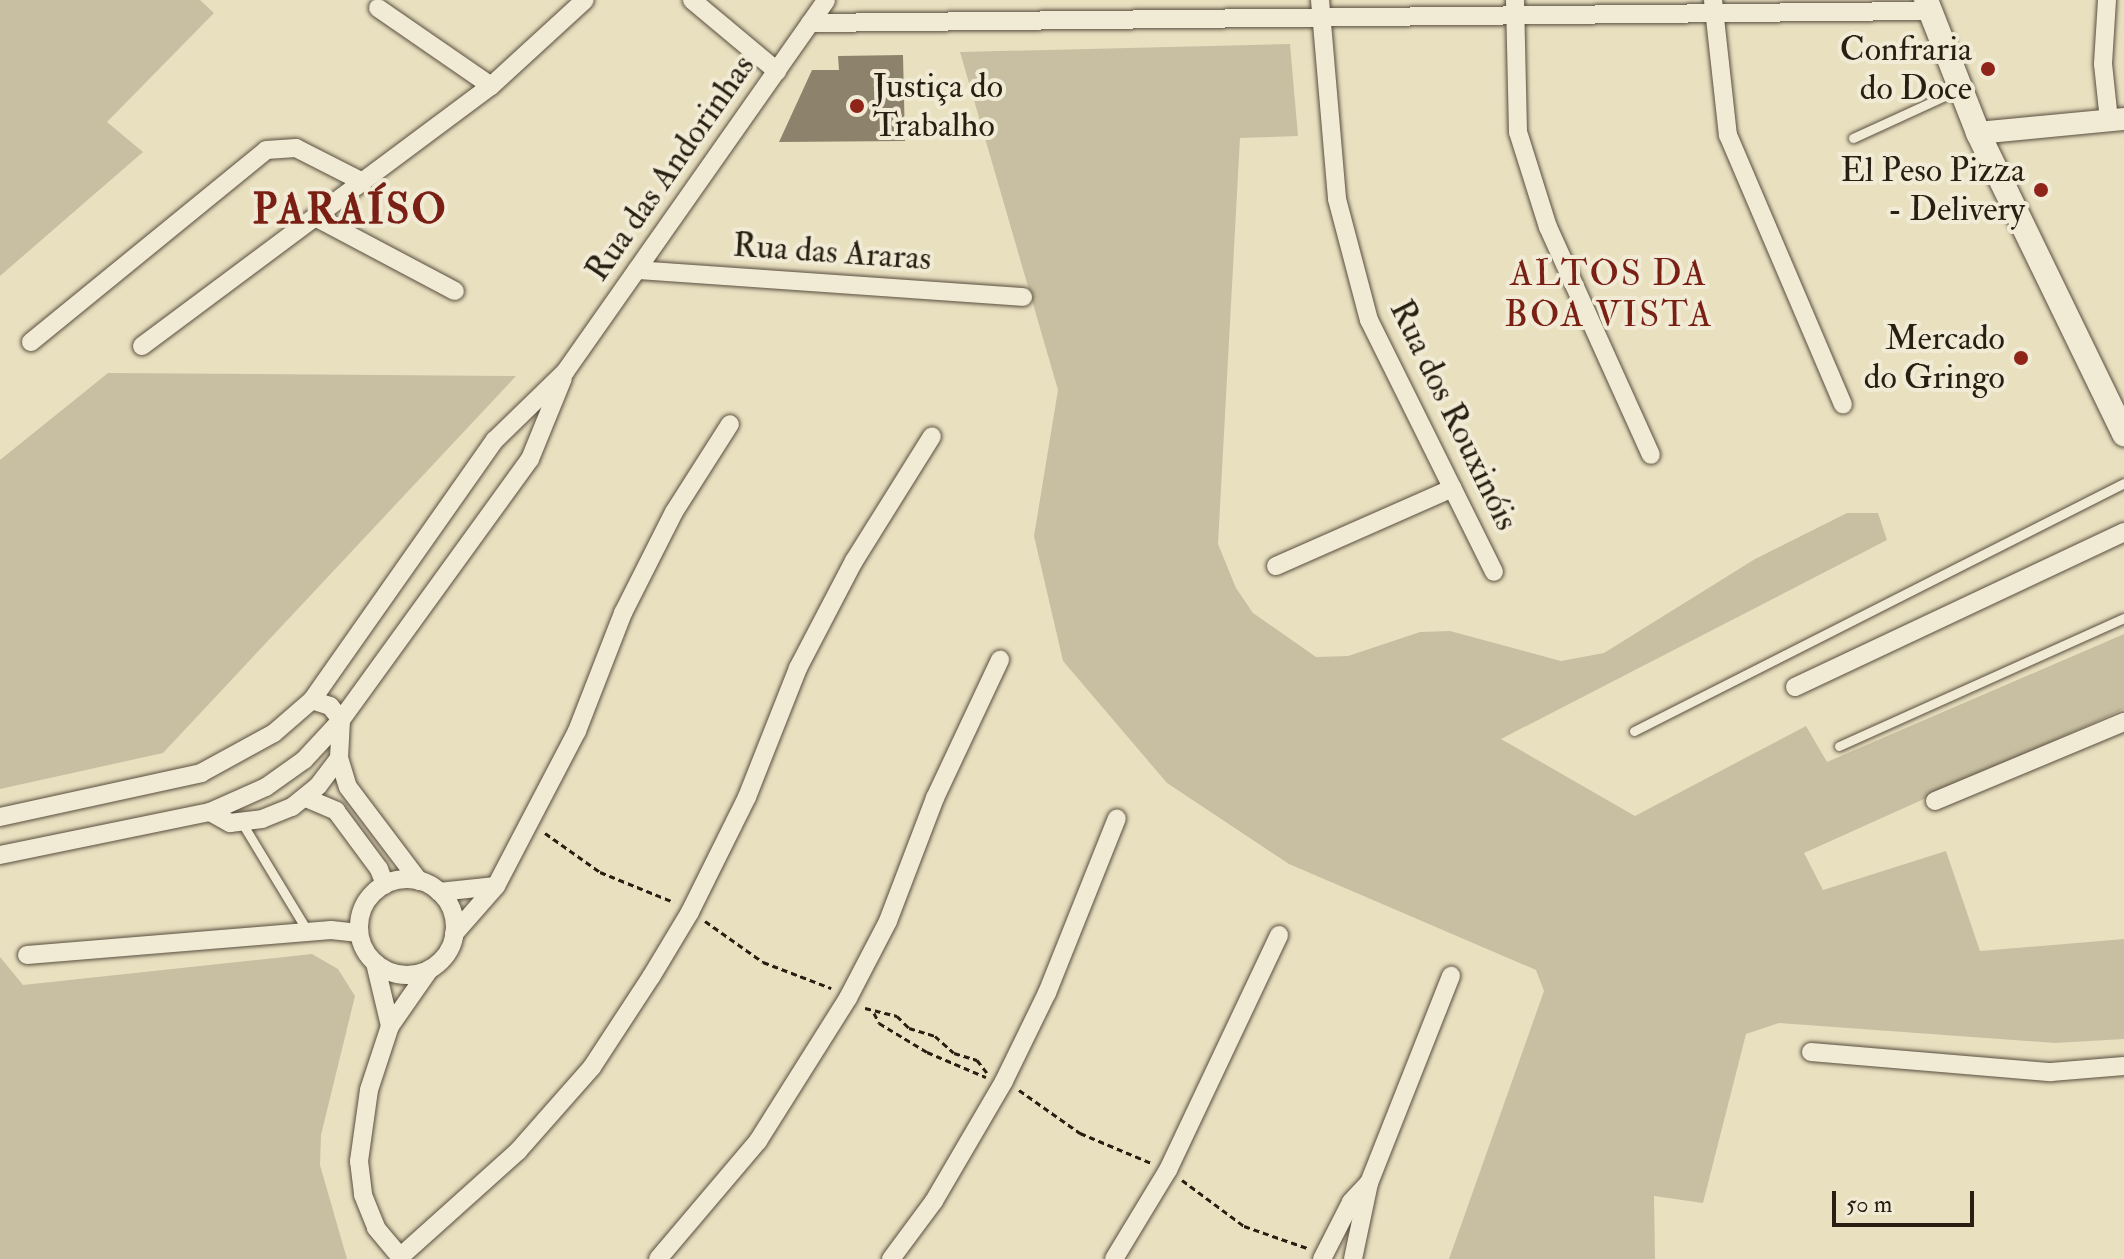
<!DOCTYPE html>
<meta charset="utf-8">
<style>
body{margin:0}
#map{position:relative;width:2124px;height:1259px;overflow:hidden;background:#e9e0c0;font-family:"IM FELL Double Pica",serif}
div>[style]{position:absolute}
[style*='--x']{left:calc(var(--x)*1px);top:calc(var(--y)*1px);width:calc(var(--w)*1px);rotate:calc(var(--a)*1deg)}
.green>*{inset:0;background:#c8bfa2}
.building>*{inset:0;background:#8d836c}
.path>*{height:3px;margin-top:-1.5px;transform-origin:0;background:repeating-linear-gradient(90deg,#291e12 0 6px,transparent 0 10px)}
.roads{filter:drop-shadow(0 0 2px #594e3e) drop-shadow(0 0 2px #594e3e)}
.service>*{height:9px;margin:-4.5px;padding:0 4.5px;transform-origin:4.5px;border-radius:4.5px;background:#f1ebd6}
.minor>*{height:18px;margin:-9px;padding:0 9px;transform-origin:9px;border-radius:9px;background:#f1ebd6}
.minor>.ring{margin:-9px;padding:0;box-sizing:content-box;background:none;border:18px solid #f1ebd6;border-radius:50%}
.tertiary>*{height:22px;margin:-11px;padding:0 11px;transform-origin:11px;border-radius:11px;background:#f1ebd6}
.secondary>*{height:24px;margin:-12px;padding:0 12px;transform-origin:12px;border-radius:12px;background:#f1ebd6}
.dots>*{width:22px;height:22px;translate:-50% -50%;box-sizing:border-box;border:4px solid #f1ebd6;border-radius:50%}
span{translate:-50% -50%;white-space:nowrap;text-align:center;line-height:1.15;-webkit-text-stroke:8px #f1ebd6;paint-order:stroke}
.poi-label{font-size:34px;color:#291e12}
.right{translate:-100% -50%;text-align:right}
.left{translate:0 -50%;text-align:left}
.street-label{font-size:34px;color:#291e12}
.neighbourhood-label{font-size:36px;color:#7a1f14;letter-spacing:2px}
.district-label{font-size:42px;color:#7a1f14;font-weight:700;letter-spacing:2px}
.scale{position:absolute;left:1832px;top:1191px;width:142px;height:36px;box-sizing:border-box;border:4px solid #291e12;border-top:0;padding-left:10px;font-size:24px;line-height:28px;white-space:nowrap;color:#291e12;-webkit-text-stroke:6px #f1ebd6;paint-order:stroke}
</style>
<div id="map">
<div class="green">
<div style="clip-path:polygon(0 0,200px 0,214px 13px,107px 122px,143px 152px,0 276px)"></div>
<div style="clip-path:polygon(1290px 44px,1298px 136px,1240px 138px,1218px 544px,1236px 588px,1253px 613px,1316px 657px,1348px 656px,1420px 632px,1450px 631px,1561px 661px,1604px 653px,1755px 559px,1847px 513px,1878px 513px,1887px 540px,1501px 739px,1635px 816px,1806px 726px,1827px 762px,2124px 634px,2124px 709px,1804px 853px,1823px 890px,1946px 851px,1980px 951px,2124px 939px,2124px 1039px,2055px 1043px,1779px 1023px,1746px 1034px,1703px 1203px,1654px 1196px,1655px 1259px,1449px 1259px,1544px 991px,1536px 970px,1289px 864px,1167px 783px,1063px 661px,1034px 536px,1058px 390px,960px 52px)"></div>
<div style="clip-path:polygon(108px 373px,516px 376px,163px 753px,0 789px,0 460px)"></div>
<div style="clip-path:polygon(312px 954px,338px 969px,355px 996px,321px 1135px,320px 1165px,347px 1259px,0 1259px,0 957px,23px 985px)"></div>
</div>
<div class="building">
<div style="clip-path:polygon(903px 55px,905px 141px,779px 142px,812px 70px,839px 70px,838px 56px)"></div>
</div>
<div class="path">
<div style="--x:545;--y:833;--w:67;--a:35.3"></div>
<div style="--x:600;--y:872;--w:80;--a:22.1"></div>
<div style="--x:705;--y:921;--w:71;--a:35.3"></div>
<div style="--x:763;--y:962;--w:73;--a:20.9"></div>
<div style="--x:865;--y:1008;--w:33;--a:14"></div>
<div style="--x:897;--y:1016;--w:17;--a:45"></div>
<div style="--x:909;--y:1028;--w:27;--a:17"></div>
<div style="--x:935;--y:1036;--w:25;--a:42"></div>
<div style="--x:954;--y:1053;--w:24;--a:17"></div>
<div style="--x:977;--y:1060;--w:16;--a:52"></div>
<div style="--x:874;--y:1013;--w:11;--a:63"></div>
<div style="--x:879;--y:1023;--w:56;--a:31.1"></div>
<div style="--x:927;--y:1052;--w:64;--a:23"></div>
<div style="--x:1019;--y:1090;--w:75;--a:35.2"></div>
<div style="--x:1080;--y:1133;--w:77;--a:22.9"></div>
<div style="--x:1182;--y:1180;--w:77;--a:36.6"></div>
<div style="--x:1244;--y:1226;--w:67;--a:19.2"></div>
</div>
<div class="roads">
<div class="service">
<div style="--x:1853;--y:138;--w:118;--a:-24.6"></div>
<div style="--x:1634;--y:731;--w:549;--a:-26.84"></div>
<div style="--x:1839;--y:746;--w:312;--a:-24.2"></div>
<div style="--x:242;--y:823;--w:127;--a:58.8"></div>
</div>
<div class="minor">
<div style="--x:692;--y:0;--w:111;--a:39.9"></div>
<div style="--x:1320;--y:0;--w:200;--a:85.1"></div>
<div style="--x:1337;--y:199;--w:125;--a:75.2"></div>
<div style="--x:1369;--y:320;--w:281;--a:63.6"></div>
<div style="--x:1515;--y:0;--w:132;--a:88.7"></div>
<div style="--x:1518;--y:132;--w:100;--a:72.5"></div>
<div style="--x:1548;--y:227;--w:250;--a:65.7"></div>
<div style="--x:1713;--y:0;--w:136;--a:83.7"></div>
<div style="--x:1728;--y:135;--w:293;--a:66.9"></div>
<div style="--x:2107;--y:0;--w:64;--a:93.6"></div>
<div style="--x:2103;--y:64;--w:56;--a:83.9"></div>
<div style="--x:378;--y:8;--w:137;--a:34.6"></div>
<div style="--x:810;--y:23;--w:1117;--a:-0.62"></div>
<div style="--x:317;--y:218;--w:156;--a:27.9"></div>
<div style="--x:637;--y:270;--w:387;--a:4"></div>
<div style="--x:31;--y:342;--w:303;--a:-39.2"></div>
<div style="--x:266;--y:150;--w:30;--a:-4"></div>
<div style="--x:296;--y:148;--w:75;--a:26.9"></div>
<div style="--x:142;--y:346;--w:435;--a:-36.7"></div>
<div style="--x:491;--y:86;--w:127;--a:-42.5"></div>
<div style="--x:1276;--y:566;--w:193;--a:-23.8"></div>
<div style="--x:1795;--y:687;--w:364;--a:-25.2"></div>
<div style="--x:339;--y:758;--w:30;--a:73"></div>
<div style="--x:348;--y:787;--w:118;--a:52.9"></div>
<div style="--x:306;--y:798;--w:33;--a:23"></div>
<div style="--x:336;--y:811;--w:72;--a:53.4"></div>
<div style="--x:379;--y:869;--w:17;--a:69"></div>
<div style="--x:1935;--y:801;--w:205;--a:-22.7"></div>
<div style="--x:210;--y:812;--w:23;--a:29"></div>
<div style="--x:230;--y:823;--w:32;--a:-7"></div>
<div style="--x:262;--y:819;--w:32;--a:-22"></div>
<div style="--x:292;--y:807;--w:33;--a:-39"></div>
<div style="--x:318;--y:786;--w:35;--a:-53"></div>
<div style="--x:339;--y:758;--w:38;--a:-87"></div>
<div style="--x:341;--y:720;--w:18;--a:-128"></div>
<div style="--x:330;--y:706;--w:19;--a:-162"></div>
<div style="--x:0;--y:817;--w:206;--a:-12.3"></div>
<div style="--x:201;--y:773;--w:83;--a:-28.7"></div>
<div style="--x:274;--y:733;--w:50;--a:-41"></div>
<div style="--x:312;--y:700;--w:318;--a:-54.9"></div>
<div style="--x:495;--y:440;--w:98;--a:-44.2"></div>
<div style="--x:565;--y:372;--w:454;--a:-54.9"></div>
<div style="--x:0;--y:855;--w:214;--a:-11.6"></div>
<div style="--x:210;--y:812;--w:61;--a:-24.1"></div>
<div style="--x:266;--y:787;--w:47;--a:-35.4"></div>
<div style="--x:304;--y:760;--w:54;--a:-47.2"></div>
<div style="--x:341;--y:720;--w:322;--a:-54.1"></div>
<div style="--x:530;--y:459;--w:87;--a:-67.8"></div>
<div class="ring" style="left:359px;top:879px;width:78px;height:78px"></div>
<div style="--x:496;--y:886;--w:175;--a:-62.4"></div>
<div style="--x:577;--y:731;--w:127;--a:-68.7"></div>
<div style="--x:623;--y:613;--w:113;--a:-63.2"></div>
<div style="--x:674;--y:512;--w:104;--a:-57.5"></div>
<div style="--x:439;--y:892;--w:57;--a:-6"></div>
<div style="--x:496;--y:886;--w:64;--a:131.2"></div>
<div style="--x:27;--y:955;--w:305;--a:-4.7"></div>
<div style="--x:331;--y:930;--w:28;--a:6"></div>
<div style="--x:375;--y:963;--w:65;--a:76.6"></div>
<div style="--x:390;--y:1026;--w:68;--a:-55.1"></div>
<div style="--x:390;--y:1026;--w:67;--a:108.2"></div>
<div style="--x:369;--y:1090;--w:72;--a:98"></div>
<div style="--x:359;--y:1161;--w:34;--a:83"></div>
<div style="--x:363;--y:1195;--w:35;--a:68"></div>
<div style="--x:376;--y:1228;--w:40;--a:50"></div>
<div style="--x:1811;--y:1052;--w:241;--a:4.8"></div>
<div style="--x:2051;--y:1072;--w:73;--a:-4.7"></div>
<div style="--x:400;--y:1257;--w:159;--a:-41.9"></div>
<div style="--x:518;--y:1151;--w:112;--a:-48.6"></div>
<div style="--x:592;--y:1067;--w:108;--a:-56.8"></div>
<div style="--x:651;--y:977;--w:76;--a:-59"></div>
<div style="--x:690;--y:912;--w:128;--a:-63.6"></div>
<div style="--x:747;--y:797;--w:139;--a:-68.4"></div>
<div style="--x:798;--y:668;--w:121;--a:-62.4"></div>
<div style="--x:854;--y:561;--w:147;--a:-58"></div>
<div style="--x:658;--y:1259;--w:155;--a:-49.7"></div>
<div style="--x:758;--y:1141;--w:169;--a:-57.8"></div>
<div style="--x:848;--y:998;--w:87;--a:-62.5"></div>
<div style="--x:888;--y:921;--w:132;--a:-69.1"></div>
<div style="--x:935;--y:798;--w:153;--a:-64.8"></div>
<div style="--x:891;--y:1259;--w:72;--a:-53.4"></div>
<div style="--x:934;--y:1201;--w:139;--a:-59.7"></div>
<div style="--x:1004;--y:1081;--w:98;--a:-64"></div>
<div style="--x:1047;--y:993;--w:188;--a:-68.2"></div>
<div style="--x:1114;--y:1259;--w:104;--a:-58.8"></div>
<div style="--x:1168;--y:1170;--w:260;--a:-64.7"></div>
<div style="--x:1322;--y:1259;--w:64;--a:-63"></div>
<div style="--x:1351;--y:1202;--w:26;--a:-47"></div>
<div style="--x:1353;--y:1259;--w:78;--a:-78.1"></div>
<div style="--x:1369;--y:1183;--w:223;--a:-68.4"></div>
</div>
<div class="tertiary">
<div style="--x:1978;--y:133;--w:147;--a:-5.5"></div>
</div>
<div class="secondary">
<div style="--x:1926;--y:0;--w:143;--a:68.6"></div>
<div style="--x:1978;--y:133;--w:335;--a:64.1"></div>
</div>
</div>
<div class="dots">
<div style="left:1988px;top:69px;background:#8f2418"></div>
<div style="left:857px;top:106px;background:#8f2418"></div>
<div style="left:2041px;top:190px;background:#8f2418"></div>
<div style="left:2021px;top:358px;background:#8f2418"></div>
</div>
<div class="poi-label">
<span class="right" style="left:1972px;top:69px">Confraria<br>do Doce</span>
<span class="left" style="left:873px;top:106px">Justiça do<br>Trabalho</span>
<span class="right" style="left:2025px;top:190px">El Peso Pizza<br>- Delivery</span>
<span class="right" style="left:2005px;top:358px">Mercado<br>do Gringo</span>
</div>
<div class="street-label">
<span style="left:670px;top:168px;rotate:-55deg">Rua das Andorinhas</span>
<span style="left:832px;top:252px;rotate:4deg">Rua das Araras</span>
<span style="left:1454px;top:415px;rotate:64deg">Rua dos Rouxinóis</span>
</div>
<div class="neighbourhood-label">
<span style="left:1609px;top:294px">ALTOS DA<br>BOA VISTA</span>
</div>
<div class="district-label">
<span style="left:350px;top:210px">PARAÍSO</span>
</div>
<div class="scale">50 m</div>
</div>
